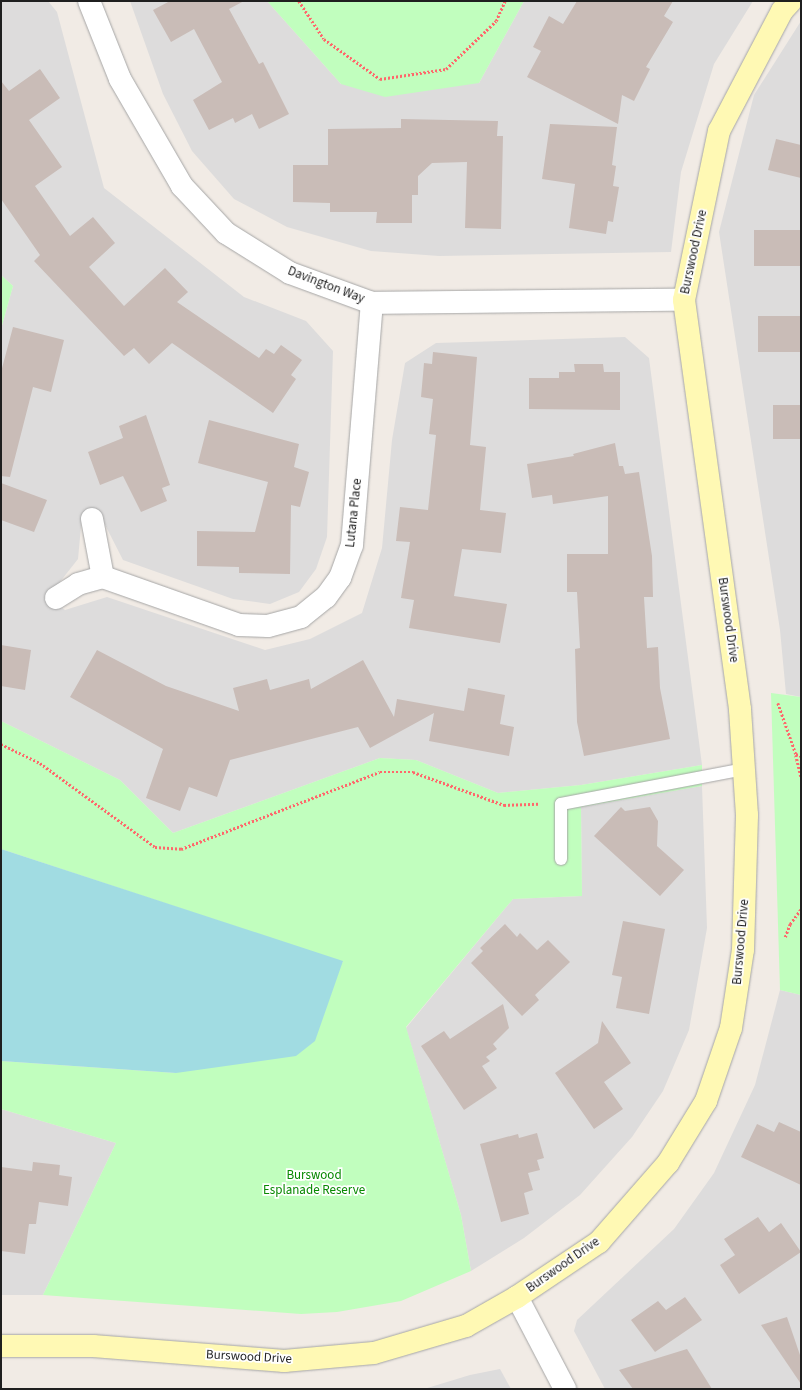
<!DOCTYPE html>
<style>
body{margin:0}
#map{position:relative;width:802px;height:1390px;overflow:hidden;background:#f1ebe5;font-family:"Source Sans 3",sans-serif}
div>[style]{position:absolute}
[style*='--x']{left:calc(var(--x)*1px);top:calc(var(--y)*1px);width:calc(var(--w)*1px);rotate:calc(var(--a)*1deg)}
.residential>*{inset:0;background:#dddcdc}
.park>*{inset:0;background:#c1febe}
.water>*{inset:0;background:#a1dce2}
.building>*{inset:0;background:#c9bcb7;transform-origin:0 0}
.path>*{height:2.5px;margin-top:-1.25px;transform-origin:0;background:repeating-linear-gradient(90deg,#ff676b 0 2px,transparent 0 4px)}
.roads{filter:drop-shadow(0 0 1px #a6a6a6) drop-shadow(0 0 1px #a6a6a6)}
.lane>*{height:12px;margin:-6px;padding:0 6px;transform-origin:6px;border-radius:6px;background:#fff}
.street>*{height:22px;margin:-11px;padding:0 11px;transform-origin:11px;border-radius:11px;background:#fff}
.secondary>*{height:22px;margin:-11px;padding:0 11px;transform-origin:11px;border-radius:11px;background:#fff9b4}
span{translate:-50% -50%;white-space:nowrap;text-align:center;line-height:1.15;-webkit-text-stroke:3.5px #fff;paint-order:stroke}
.street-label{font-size:13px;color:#1f1f1f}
.park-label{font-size:13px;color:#088902}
.frame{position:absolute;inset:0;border:2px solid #1f1f1f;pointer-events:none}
</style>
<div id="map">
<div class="residential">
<div style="clip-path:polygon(1px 1px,48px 1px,57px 12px,104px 188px,244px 297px,306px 321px,333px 351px,327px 537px,316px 569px,299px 592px,270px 604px,233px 599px,123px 560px,98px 511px,82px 516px,78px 559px,48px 597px,65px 610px,107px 597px,265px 650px,310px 639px,362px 613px,382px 548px,392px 440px,405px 363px,436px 343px,625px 337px,649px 358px,702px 765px,581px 785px,498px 793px,416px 760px,380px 758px,173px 833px,120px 780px,1px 721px,1px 329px,13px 286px,1px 275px)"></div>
<div style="clip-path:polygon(130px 1px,267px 1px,341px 84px,479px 83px,524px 1px,753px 1px,714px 64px,681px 172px,671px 252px,439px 256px,371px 251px,287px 227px,234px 199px,192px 151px,163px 94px)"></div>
<div style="clip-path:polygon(801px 21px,801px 697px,786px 694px,780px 630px,719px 232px,754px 95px)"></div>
<div style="clip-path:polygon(702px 786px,707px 928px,689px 1030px,663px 1091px,632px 1137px,580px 1195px,524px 1238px,471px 1271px,461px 1215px,406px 1028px,513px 899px,582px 896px,581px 807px)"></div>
<div style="clip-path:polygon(780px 990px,801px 995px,801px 1389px,605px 1389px,574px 1331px,577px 1320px,674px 1229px,714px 1173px,755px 1085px)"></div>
<div style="clip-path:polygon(1px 1109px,116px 1143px,43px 1295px,1px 1295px)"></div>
<div style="clip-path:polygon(500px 1369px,511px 1389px,424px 1389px,470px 1375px)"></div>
</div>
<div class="park">
<div style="clip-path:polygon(267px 1px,524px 1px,479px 83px,385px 97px,341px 84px)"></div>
<div style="clip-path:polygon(1px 275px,13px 286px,1px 329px)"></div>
<div style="clip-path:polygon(771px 693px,801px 697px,801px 995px,780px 990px)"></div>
<div style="clip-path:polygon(1px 721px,120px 780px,173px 833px,380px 758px,416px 760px,498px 793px,581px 785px,702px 765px,702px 786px,581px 807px,582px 896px,513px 899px,406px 1027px,461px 1215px,471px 1271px,401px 1301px,337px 1312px,301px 1314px,43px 1295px,116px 1143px,1px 1109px,1px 1061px,176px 1073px,343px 962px,1px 849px)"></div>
</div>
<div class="water">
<div style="clip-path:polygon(1px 849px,343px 961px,315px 1041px,296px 1056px,176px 1073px,1px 1061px)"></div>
</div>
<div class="building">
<div style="clip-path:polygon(170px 1px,244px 1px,229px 9px,259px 64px,263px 62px,289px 114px,259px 129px,252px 114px,235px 123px,233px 118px,209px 130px,193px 100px,222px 82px,194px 29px,171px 42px,153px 10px)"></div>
<div style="clip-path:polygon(577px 1px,673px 1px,664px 16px,673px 22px,646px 67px,650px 69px,634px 101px,622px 95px,618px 124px,527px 77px,541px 51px,533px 47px,549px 16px,563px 24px)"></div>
<div style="clip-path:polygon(40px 69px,60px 98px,29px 120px,62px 167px,35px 186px,70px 236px,93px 217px,115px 243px,89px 267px,124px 306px,165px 268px,188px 292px,177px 302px,259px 358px,266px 349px,274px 354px,281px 345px,302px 360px,291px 375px,296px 379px,273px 413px,172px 343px,149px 364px,134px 348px,124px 356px,34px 261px,40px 255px,1px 199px,1px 81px,9px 91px)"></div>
<div style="clip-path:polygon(401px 119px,498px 121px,497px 136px,503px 136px,501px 229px,465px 228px,467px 162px,432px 163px,418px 176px,418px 195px,412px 195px,412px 223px,376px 223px,377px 212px,330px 212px,330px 203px,293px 202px,293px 165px,328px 165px,328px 129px,401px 128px)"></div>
<div style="clip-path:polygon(550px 124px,617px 127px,612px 165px,616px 166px,613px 186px,619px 187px,613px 222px,608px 221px,606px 234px,569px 228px,575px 184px,542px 179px)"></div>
<div style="clip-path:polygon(776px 139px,801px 145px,801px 178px,768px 170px)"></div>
<div style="left:754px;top:230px;width:47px;height:36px"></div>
<div style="left:801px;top:316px;width:36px;height:43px;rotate:90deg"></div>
<div style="clip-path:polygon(13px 327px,64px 340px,51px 392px,33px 387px,10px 477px,1px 476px,1px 372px)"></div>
<div style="clip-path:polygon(433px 352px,477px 357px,470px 445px,486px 447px,480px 510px,506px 513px,501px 553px,462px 549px,454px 596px,507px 604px,500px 643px,409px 628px,414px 600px,401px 598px,410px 542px,396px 541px,400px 507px,428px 510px,436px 435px,429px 434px,433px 399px,421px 397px,424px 363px,432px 364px)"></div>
<div style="clip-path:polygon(574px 364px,603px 364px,604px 372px,620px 372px,620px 410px,529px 409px,529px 378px,559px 378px,559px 372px,575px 372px)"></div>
<div style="left:773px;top:405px;width:28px;height:34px"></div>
<div style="clip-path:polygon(146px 415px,170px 485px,162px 488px,167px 501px,141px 512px,123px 476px,100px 485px,88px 452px,123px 438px,119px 426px)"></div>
<div style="clip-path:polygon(209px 420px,299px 444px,294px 467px,309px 472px,300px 507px,291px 505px,290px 574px,239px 573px,239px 567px,197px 566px,197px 531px,255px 532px,268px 482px,198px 463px)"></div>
<div style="clip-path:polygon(615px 443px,619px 466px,623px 466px,625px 474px,639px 472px,652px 556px,653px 597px,644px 597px,647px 648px,658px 647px,660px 688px,670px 739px,584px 756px,577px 722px,575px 649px,580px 648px,577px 592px,567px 592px,567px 554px,608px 554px,608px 496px,553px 504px,552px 495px,532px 498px,527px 464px,574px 456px,573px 454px)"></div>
<div style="clip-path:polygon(1px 483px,47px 500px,34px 532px,1px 520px)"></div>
<div style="clip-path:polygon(1px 645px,31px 650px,25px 690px,1px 686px)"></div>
<div style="clip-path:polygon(97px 650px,166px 686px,239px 711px,233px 688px,267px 679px,270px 690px,309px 679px,311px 689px,363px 660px,394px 717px,397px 699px,464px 711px,468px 688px,505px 695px,500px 724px,514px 727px,509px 756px,429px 741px,434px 713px,370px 748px,358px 727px,230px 760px,217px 797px,189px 787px,180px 811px,146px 798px,163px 749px,70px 697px)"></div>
<div style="clip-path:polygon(621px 807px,625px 811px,650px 807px,658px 821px,657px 846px,684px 870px,660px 896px,594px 836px)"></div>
<div style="clip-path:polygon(623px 921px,665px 929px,649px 1014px,616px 1008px,622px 977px,612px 975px)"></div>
<div style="clip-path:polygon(505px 924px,517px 937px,520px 933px,537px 950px,548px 940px,570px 962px,535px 995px,539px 1000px,522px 1016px,471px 963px,483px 951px,480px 948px)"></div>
<div style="clip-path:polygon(503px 1004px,509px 1028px,493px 1044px,497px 1049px,486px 1057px,490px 1061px,482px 1066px,497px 1088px,464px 1110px,421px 1046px,444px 1031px,450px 1039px)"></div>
<div style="clip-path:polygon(602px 1021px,631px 1063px,604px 1082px,623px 1109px,594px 1129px,555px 1073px,598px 1043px)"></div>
<div style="clip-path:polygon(779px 1122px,801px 1132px,801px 1185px,741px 1157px,757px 1124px,774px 1132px)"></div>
<div style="clip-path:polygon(537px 1133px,544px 1158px,537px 1160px,540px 1170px,528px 1173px,533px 1190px,524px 1193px,529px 1214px,501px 1222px,480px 1144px,518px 1134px,519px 1138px)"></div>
<div style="clip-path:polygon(33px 1162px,60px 1165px,59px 1175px,72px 1177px,68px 1206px,39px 1202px,36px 1224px,29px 1224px,25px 1254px,1px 1251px,1px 1167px,32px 1171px)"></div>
<div style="clip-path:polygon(758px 1217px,769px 1232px,781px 1223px,801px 1252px,739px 1294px,720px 1265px,735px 1255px,724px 1239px)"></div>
<div style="clip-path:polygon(685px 1297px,702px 1320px,655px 1352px,631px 1320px,658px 1301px,666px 1310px)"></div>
<div style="clip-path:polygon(787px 1317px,801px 1358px,801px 1384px,761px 1325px)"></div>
<div style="clip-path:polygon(687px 1349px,712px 1389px,633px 1389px,619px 1370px)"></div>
</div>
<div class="path">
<div style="--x:299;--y:1;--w:45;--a:56.7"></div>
<div style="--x:324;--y:39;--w:69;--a:35.5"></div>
<div style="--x:380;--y:79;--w:67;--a:-8.6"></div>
<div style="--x:446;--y:69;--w:69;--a:-43.8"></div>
<div style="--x:496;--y:21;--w:22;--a:-66"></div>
<div style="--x:778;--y:703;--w:54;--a:70.6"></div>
<div style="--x:796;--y:754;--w:5;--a:22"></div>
<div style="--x:1;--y:744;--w:43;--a:26"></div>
<div style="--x:40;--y:763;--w:142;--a:36.1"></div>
<div style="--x:155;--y:847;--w:26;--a:4"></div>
<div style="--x:181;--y:849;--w:213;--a:-21.2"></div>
<div style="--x:380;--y:772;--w:33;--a:0"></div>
<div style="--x:413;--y:772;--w:97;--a:19.9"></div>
<div style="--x:504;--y:805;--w:35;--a:-2"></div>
<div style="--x:796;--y:755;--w:22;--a:77"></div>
<div style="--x:785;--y:937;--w:14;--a:-69"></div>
<div style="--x:790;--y:924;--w:19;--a:-54"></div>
</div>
<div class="roads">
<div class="lane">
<div style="--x:561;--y:859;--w:55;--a:-90"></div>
<div style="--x:561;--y:804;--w:186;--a:-10.8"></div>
</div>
<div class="street">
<div style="--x:89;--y:1;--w:84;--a:68.3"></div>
<div style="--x:120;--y:79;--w:124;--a:59.9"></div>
<div style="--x:182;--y:186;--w:64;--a:46.9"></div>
<div style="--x:226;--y:233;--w:75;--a:32"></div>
<div style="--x:290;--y:273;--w:87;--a:20.1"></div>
<div style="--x:372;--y:303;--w:312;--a:-0.6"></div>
<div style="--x:92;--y:519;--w:59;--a:79.3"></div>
<div style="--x:56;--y:598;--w:26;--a:-32"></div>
<div style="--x:78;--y:584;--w:26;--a:-16"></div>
<div style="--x:103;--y:577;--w:144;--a:19.4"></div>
<div style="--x:239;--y:625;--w:29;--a:2"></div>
<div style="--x:268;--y:626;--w:34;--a:-15"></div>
<div style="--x:301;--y:617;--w:32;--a:-39"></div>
<div style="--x:326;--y:597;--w:24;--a:-54"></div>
<div style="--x:340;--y:578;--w:35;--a:-70"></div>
<div style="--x:352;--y:545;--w:243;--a:-85.3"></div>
<div style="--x:517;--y:1297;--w:104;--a:62.4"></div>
</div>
<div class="secondary">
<div style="--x:1;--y:1346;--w:92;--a:0"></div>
<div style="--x:93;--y:1346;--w:192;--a:4.5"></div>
<div style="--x:284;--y:1361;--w:90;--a:-5.1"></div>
<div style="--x:374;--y:1353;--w:96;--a:-16.4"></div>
<div style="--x:466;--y:1326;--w:59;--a:-29.6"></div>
<div style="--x:517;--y:1297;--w:99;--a:-33.9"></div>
<div style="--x:599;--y:1242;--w:105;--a:-48.9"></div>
<div style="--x:668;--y:1163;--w:73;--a:-58.5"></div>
<div style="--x:706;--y:1101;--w:77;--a:-71.1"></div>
<div style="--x:731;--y:1028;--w:79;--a:-81.3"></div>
<div style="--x:743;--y:950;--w:135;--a:-88.3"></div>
<div style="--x:747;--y:815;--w:106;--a:-93.8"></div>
<div style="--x:740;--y:709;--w:413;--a:-97.8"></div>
<div style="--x:684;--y:300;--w:173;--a:-78.3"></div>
<div style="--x:719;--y:131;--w:136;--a:-62.3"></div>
<div style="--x:782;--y:11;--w:13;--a:-48"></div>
</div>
</div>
<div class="street-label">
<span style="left:694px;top:252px;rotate:-78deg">Burswood Drive</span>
<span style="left:326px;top:285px;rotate:21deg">Davington Way</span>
<span style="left:354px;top:513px;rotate:-84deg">Lutana Place</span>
<span style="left:728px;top:620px;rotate:82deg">Burswood Drive</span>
<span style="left:741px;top:942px;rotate:-85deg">Burswood Drive</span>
<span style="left:563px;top:1265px;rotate:-35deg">Burswood Drive</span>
<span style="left:249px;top:1357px;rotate:3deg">Burswood Drive</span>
</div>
<div class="park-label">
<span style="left:314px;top:1183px">Burswood<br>Esplanade Reserve</span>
</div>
<div class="frame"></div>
</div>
